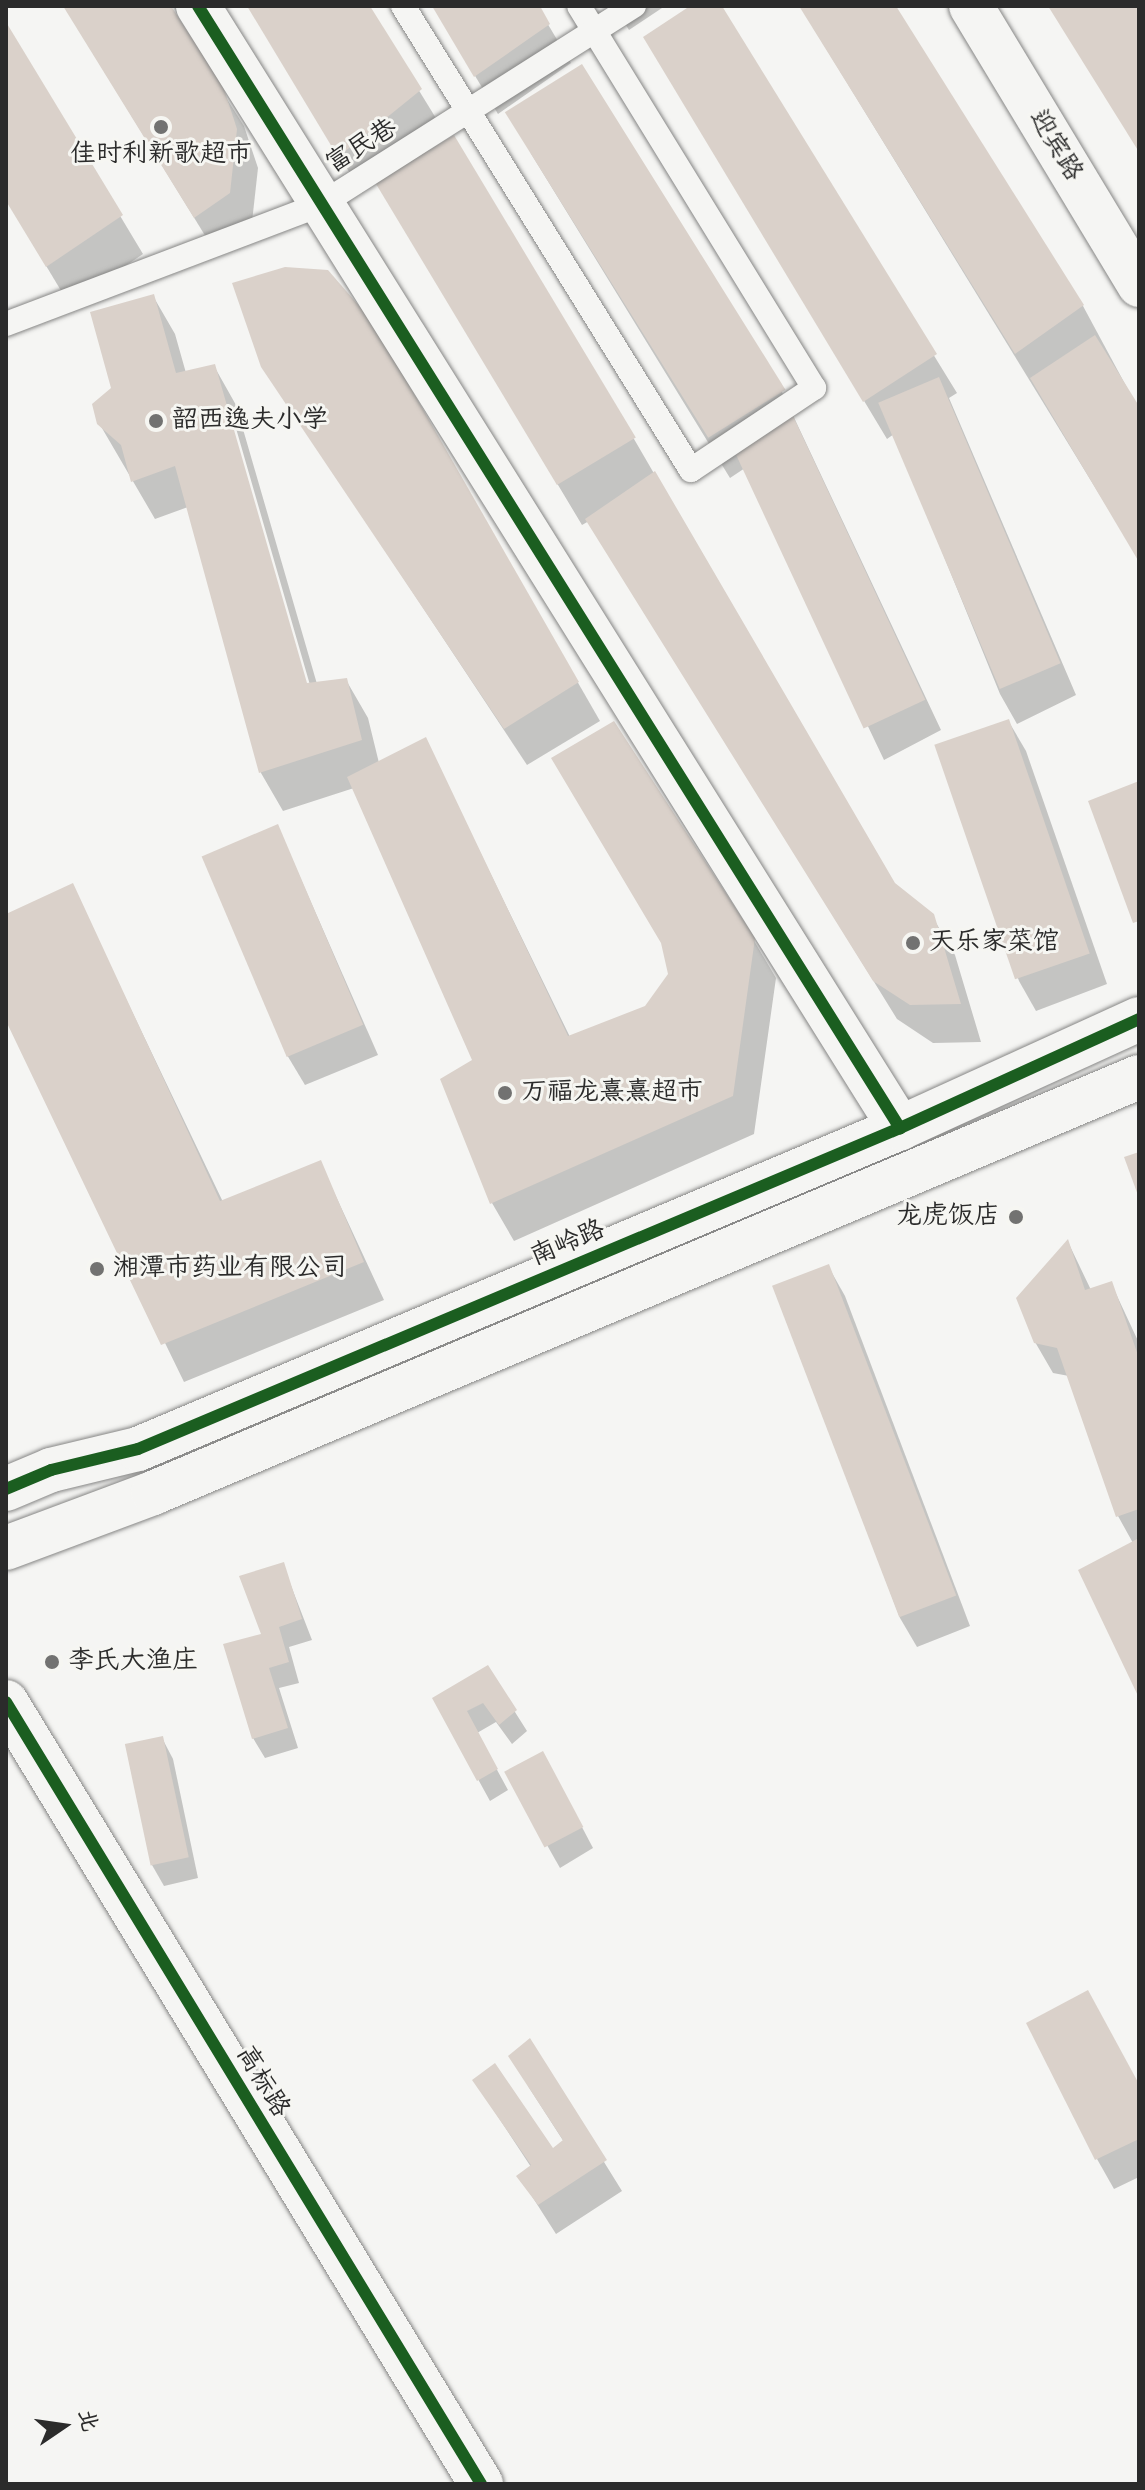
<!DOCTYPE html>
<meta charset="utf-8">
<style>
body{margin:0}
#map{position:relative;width:1145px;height:2490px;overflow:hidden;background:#f5f5f3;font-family:Mynerve,"LXGW WenKai TC",sans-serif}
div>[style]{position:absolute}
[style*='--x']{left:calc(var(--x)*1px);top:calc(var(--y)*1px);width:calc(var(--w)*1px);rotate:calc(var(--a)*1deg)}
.shadow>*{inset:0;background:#0003}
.building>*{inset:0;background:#dad1ca;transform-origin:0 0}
.roads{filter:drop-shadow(0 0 2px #868685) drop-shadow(0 0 2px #868685)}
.lane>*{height:24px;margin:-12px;padding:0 12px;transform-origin:12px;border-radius:12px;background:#f5f5f3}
.street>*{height:44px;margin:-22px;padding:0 22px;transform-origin:22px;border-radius:22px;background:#f5f5f3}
.secondary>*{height:44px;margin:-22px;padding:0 22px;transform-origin:22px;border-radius:22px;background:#f5f5f3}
.cycleway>*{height:12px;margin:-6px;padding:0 6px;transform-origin:6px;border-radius:6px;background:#1b5e20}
.dots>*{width:22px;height:22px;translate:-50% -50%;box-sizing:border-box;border:4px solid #f6f6f2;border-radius:50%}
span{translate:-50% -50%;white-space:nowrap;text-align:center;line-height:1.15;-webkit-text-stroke:6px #f6f6f2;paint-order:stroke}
.street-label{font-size:26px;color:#2b2b2b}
.poi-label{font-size:26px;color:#2b2b2b}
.left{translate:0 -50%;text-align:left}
.right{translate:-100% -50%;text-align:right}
.frame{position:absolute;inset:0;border:8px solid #2b2b2b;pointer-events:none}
.north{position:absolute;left:24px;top:2386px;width:80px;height:80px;-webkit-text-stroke:6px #f6f6f2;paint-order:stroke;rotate:77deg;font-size:22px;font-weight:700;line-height:32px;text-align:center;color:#2b2b2b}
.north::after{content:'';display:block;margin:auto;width:28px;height:36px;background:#2b2b2b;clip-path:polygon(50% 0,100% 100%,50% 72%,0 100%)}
</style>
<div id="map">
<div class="shadow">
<div style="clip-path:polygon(64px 6px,168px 6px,244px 126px,258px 168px,251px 231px,217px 255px)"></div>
<div style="clip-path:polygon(248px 6px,367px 6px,442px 128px,362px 193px)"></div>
<div style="clip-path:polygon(433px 6px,537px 6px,571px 63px,498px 114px)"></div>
<div style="clip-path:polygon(614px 6px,665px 6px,629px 30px)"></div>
<div style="clip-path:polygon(693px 6px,719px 6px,957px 393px,949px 398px,1076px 695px,1017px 724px,1000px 694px,894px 434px,887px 439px,668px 75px)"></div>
<div style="clip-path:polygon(800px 6px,893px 6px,1083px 306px,1139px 410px,1139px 559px)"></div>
<div style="clip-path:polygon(6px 26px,143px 254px,69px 304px,6px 199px)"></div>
<div style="clip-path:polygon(530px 152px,782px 392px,941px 730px,884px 760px,745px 468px,730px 478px)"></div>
<div style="clip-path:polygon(401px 223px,634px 439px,893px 885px,932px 916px,955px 955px,981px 1042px,933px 1043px,897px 1019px,589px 521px,582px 525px)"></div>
<div style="clip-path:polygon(evenodd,153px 296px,175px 334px,186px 373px,214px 366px,236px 405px,317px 684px,346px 680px,368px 718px,379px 763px,425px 739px,570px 1037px,646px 1007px,753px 939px,776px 978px,754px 1134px,514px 1241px,492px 1203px,475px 1061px,354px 788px,283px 811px,261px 773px,188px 507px,155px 519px,99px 423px,153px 296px,224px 404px,229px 404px,312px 692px,308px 693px,224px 404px)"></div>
<div style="clip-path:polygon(371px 323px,600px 721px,527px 765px,263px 366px)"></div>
<div style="clip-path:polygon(1009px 722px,1026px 751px,1107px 984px,1036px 1011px,1019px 981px,938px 749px)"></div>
<div style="clip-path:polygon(278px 827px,378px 1055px,305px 1085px,287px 1055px)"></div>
<div style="clip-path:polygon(72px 886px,223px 1202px,320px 1162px,384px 1300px,184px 1382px,6px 1016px,6px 916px)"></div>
<div style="clip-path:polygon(1068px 1242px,1091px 1290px,1111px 1283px,1139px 1343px,1139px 1694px,1133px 1543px,1118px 1516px,1069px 1376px,1053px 1373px,1035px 1342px)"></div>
<div style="clip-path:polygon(828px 1266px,845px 1296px,970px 1626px,917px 1647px,900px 1618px,776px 1289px)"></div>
<div style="clip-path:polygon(283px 1565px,312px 1640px,289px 1647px,299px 1683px,279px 1688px,298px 1748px,265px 1758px,253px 1738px,264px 1636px)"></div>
<div style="clip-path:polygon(487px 1668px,527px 1731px,512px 1744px,496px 1722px,477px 1733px,508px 1790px,490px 1801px,434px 1699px)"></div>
<div style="clip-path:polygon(162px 1738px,173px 1759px,198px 1878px,164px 1886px,152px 1865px)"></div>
<div style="clip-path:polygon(554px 1774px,593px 1848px,560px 1868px,509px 1778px)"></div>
<div style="clip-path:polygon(529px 2041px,622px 2191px,556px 2234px,519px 2176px,531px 2167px,474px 2080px,552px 2150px,564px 2142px,528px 2086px)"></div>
<div style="clip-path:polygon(1139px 2086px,1139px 2177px,1114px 2189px,1097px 2159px)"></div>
</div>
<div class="building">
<div style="clip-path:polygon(63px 6px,171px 6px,223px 86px,237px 129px,230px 193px,194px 218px)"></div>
<div style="clip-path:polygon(247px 6px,370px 6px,422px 89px,338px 157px)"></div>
<div style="clip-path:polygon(432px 6px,540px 6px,550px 24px,474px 77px)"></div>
<div style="clip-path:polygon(690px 6px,722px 6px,937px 354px,863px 402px,643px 37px)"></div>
<div style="clip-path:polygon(799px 6px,896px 6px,1084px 305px,1015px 354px)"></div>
<div style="clip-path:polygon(1048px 6px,1139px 6px,1139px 152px)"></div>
<div style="clip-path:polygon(6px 22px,123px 215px,46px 267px,6px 201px)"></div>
<div style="left:582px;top:64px;width:384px;height:91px;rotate:58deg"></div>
<div style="left:454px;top:135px;width:353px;height:92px;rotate:59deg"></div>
<div style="clip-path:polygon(285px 267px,328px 270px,373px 322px,579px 682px,504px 729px,261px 367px,232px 283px)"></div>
<div style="clip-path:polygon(154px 294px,176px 373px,215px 364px,307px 683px,347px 678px,362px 740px,259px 773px,175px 466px,131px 482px,121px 445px,97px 424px,92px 404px,111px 388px,90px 312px)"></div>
<div style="clip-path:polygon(1095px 335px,1139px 406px,1139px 562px,1030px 378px)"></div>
<div style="left:939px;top:377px;width:311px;height:66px;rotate:67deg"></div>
<div style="left:793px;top:416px;width:313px;height:68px;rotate:65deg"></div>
<div style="clip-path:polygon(655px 471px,895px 883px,934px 914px,961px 1004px,910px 1005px,873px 981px,585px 519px)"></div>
<div style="left:1009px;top:719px;width:248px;height:79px;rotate:71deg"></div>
<div style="clip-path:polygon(614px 721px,755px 938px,733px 1096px,490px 1204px,440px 1079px,472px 1060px,347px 777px,426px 737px,568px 1036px,645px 1006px,668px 974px,661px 943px,551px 758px)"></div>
<div style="clip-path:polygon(1139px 781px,1139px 921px,1133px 923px,1088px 801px)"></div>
<div style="left:278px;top:824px;width:218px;height:83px;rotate:67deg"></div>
<div style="clip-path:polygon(73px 883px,220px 1201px,321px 1160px,364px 1262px,161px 1345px,6px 1021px,6px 914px)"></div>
<div style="clip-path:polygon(1139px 1152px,1139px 1198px,1124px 1157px)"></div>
<div style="clip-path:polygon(1068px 1239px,1085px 1290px,1112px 1281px,1139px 1358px,1139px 1509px,1116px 1517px,1057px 1348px,1034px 1343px,1016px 1298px)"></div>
<div style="left:829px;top:1264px;width:355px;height:61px;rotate:69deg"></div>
<div style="clip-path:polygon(1139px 1538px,1139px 1698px,1078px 1570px)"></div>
<div style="clip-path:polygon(284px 1562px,302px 1619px,279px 1627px,289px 1662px,269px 1668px,288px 1728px,252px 1739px,223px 1644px,261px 1634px,239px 1576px)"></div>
<div style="clip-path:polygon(488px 1665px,517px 1710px,499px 1725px,483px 1703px,467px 1711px,498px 1769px,477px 1781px,432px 1698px)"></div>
<div style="left:163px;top:1736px;width:124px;height:39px;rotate:78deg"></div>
<div style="left:543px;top:1751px;width:86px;height:44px;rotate:62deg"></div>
<div style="clip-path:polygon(1088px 1990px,1139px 2084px,1139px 2139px,1095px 2160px,1026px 2023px)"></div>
<div style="clip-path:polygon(530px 2038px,607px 2160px,538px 2205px,516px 2176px,531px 2165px,472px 2080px,495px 2063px,553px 2148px,563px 2140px,508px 2056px)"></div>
</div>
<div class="roads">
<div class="lane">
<div style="--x:403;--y:6;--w:546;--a:58.17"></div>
<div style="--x:691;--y:470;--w:148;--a:-33.7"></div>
<div style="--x:814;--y:388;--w:448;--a:-121.6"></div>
<div style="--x:6;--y:324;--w:336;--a:-20.8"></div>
<div style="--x:320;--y:205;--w:372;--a:-32.4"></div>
</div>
<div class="street">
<div style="--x:198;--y:6;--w:1324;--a:57.97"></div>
<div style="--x:971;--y:6;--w:326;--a:58.9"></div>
<div style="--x:6;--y:1702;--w:915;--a:58.72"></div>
</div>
<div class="secondary">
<div style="--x:6;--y:1489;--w:49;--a:-22.9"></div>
<div style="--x:51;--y:1470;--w:89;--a:-13.6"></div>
<div style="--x:138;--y:1449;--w:827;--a:-22.84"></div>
<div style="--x:900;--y:1128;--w:263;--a:-24.5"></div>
<div style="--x:6;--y:1548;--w:157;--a:-20.5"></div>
<div style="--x:153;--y:1493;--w:1070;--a:-22.88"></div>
</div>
</div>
<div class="cycleway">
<div style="--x:198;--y:6;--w:1324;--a:57.97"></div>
<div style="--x:6;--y:1489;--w:49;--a:-22.9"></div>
<div style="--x:51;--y:1470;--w:89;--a:-13.6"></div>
<div style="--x:138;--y:1449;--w:827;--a:-22.84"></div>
<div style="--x:900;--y:1128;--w:263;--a:-24.5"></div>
<div style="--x:6;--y:1702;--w:915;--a:58.72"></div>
</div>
<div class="dots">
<div style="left:161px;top:127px;background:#727271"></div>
<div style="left:156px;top:421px;background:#727271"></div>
<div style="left:913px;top:943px;background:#727271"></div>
<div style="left:505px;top:1093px;background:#727271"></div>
<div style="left:1016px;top:1217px;background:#727271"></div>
<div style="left:97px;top:1269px;background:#727271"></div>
<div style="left:52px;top:1662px;background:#727271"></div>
</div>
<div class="street-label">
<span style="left:1055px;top:146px;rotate:59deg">迎宾路</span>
<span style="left:362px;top:147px;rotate:-32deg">富民巷</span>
<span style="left:568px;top:1244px;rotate:-23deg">南岭路</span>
<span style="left:262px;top:2082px;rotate:59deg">高标路</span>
</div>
<div class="poi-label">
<span style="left:161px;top:155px">佳时利新歌超市</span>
<span class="left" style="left:172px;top:421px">韶西逸夫小学</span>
<span class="left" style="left:929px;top:943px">天乐家菜馆</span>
<span class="left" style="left:521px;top:1093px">万福龙熹熹超市</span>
<span class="right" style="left:1000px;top:1217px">龙虎饭店</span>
<span class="left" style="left:113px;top:1269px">湘潭市药业有限公司</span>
<span class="left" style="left:68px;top:1662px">李氏大渔庄</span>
</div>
<div class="frame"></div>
<div class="north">北</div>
</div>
